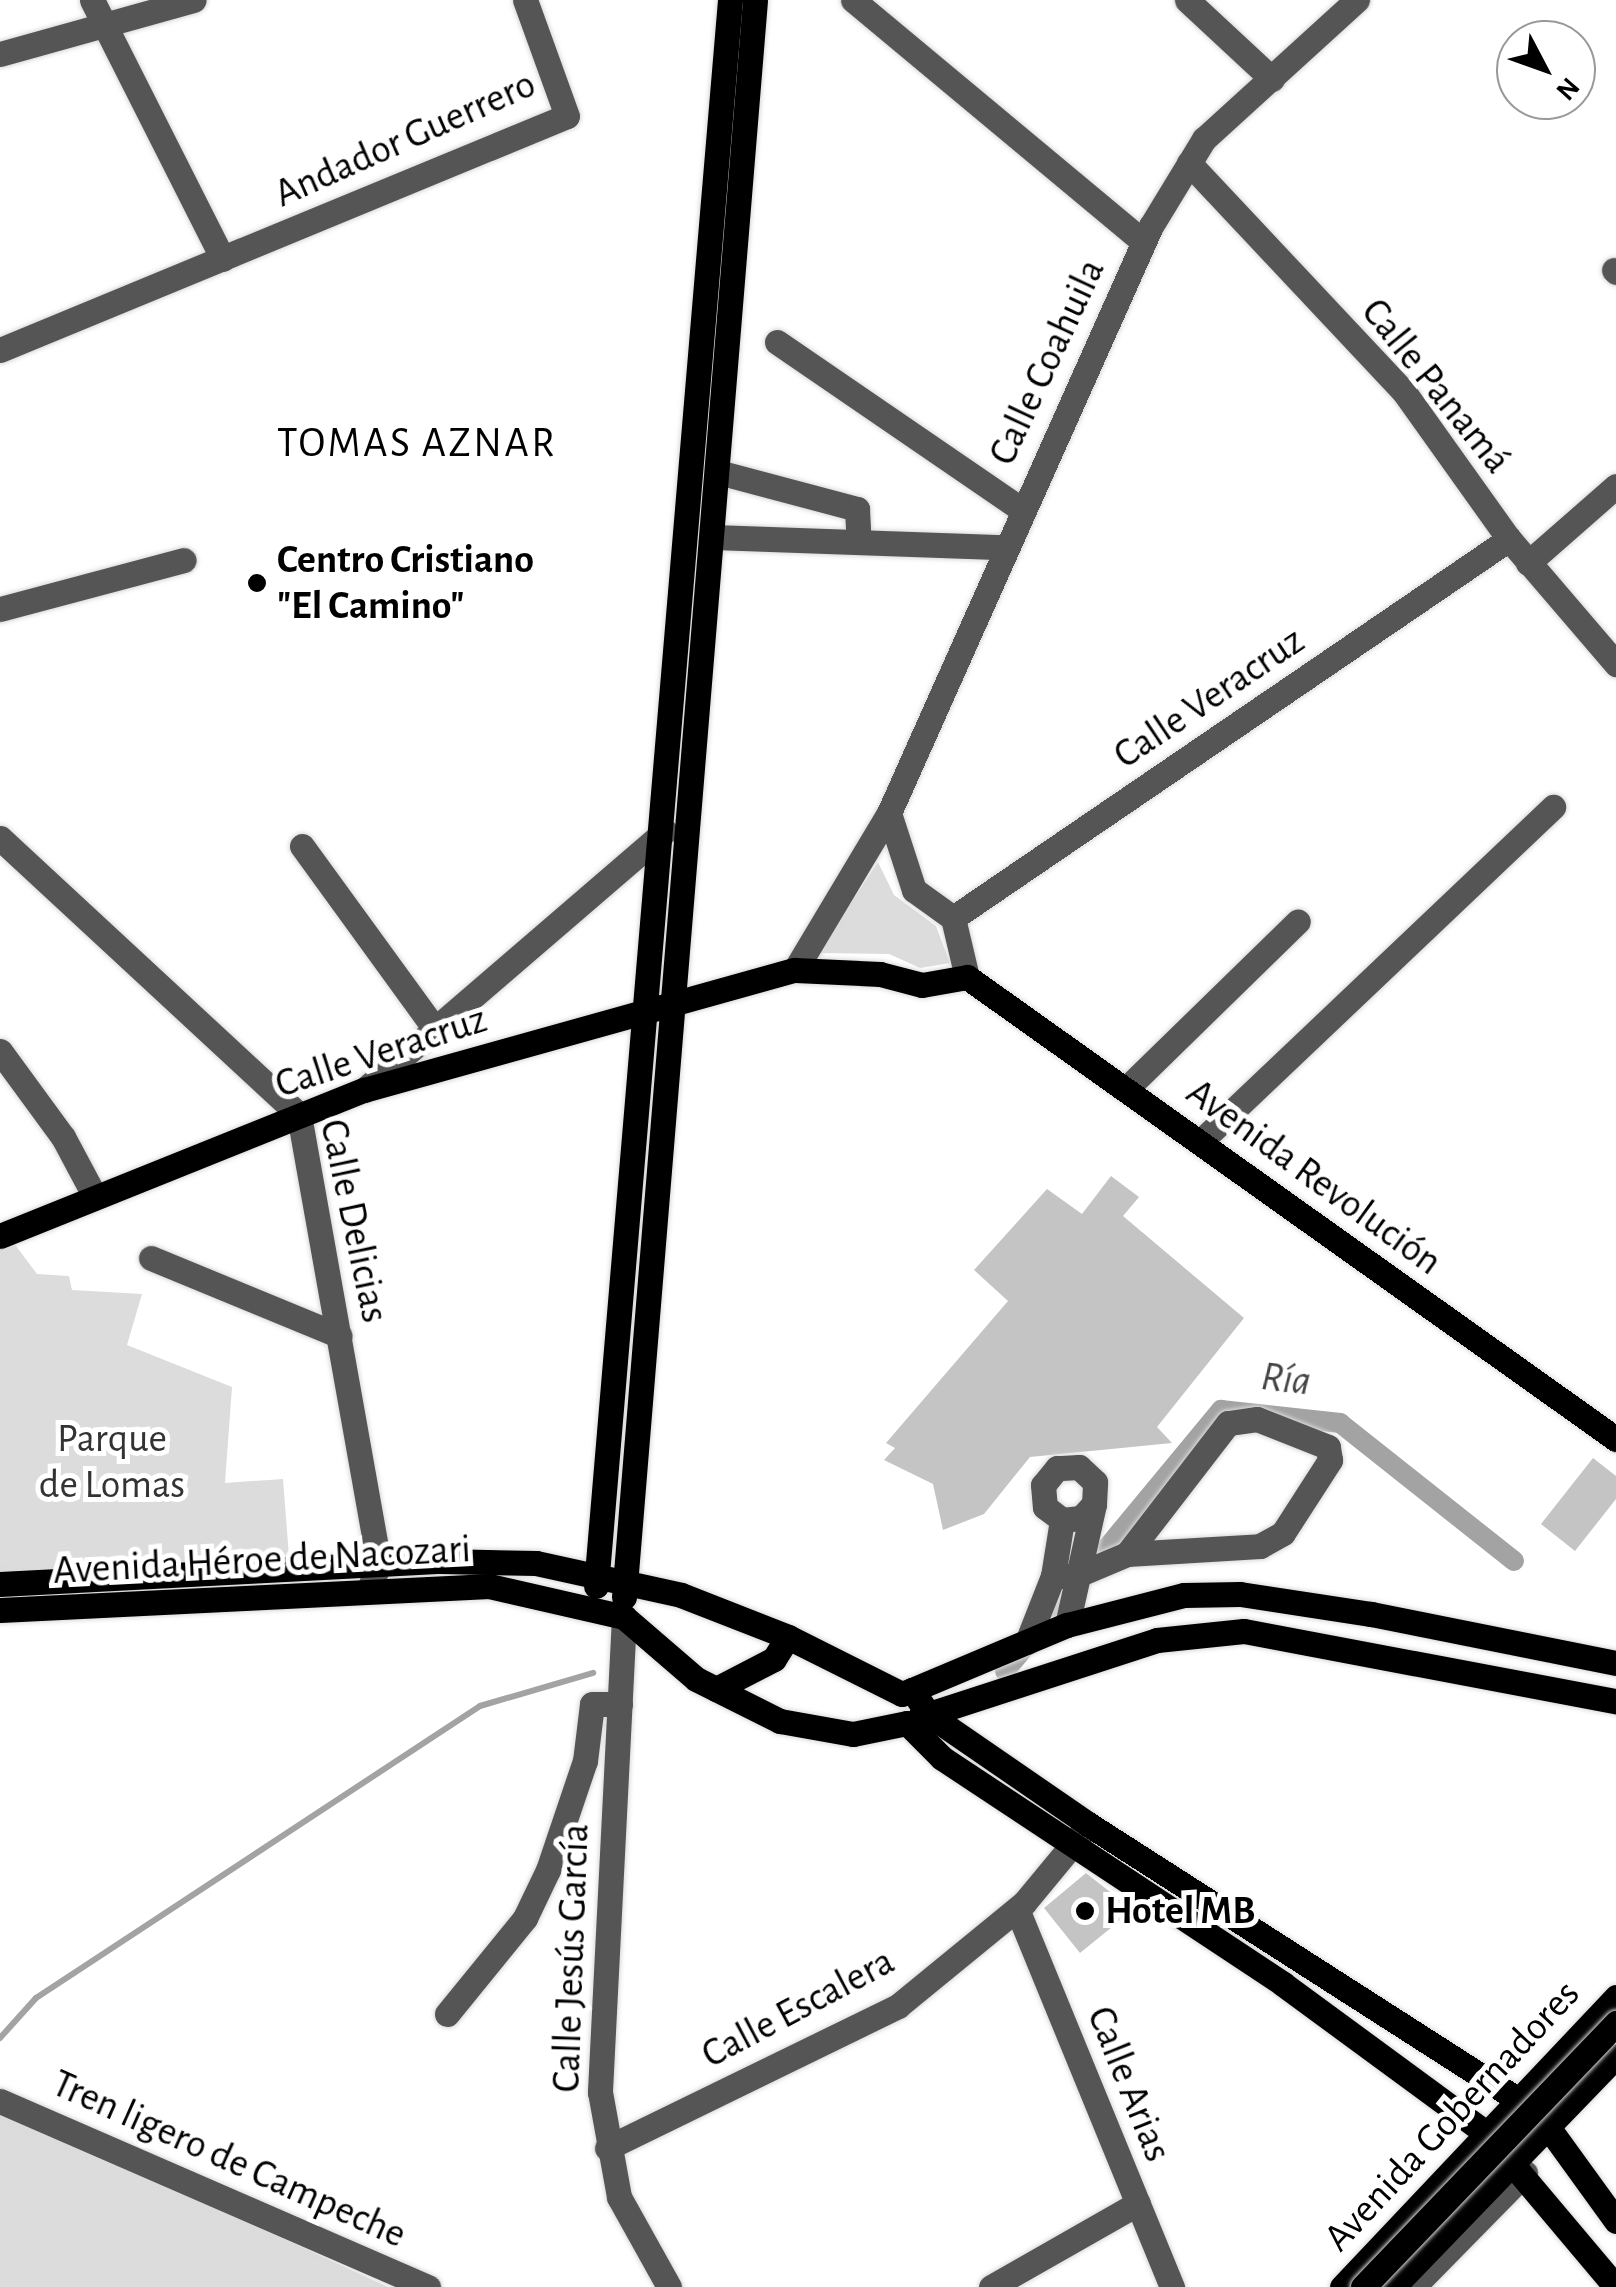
<!DOCTYPE html>
<meta charset="utf-8">
<style>
body{margin:0}
#map{position:relative;width:1616px;height:2287px;overflow:hidden;background:#fff;font-family:"Alegreya Sans",sans-serif}
div>[style]{position:absolute}
[style*='--x']{left:calc(var(--x)*1px);top:calc(var(--y)*1px);width:calc(var(--w)*1px);rotate:calc(var(--a)*1deg)}
.green>*{inset:0;background:#dcdcdc}
.stream>*{height:6px;margin:-3px;padding:0 3px;transform-origin:3px;border-radius:3px;background:#a3a3a3}
.canal>*{height:20px;margin:-10px;padding:0 10px;transform-origin:10px;border-radius:10px;background:#a3a3a3}
.building>*{inset:0;background:#c4c4c4}
.roads{filter:drop-shadow(0 0 2px #dbdbdb) drop-shadow(0 0 2px #dbdbdb)}
.minor>*{height:25px;margin:-12.5px;padding:0 12.5px;transform-origin:12.5px;border-radius:12.5px;background:#555}
.major>*{height:25px;margin:-12.5px;padding:0 12.5px;transform-origin:12.5px;border-radius:12.5px;background:#000}
.bridges{filter:drop-shadow(0 0 2px #dbdbdb) drop-shadow(0 0 2px #dbdbdb)}
.major-bridge>*{height:25px;margin:-12.5px;padding:0 12.5px;transform-origin:12.5px;border-radius:12.5px;background:#000}
.dots>*{width:28px;height:28px;translate:-50% -50%;box-sizing:border-box;border:5px solid #fff;border-radius:50%}
span{translate:-50% -50%;white-space:nowrap;text-align:center;line-height:1.15;-webkit-text-stroke:10px #fff;paint-order:stroke}
.street-label{font-size:40px;color:#000}
.poi-label{font-size:40px;color:#000;font-weight:700}
.left{translate:0 -50%;text-align:left}
.park-label{font-size:40px;color:#333}
.neighbourhood-label{font-size:42px;color:#000;letter-spacing:2.5px}
.water-label{font-size:42px;color:#444;font-style:italic}
.north{position:absolute;left:1496px;top:20px;width:100px;height:100px;box-sizing:border-box;background:#fff;border:2px solid #999;border-radius:50%;rotate:131deg;font-size:28px;font-weight:700;line-height:40px;text-align:center;color:#000}
.north::after{content:'';display:block;margin:auto;width:35px;height:45px;background:#000;clip-path:polygon(50% 0,100% 100%,50% 72%,0 100%)}
</style>
<div id="map">
<div class="green">
<div style="clip-path:polygon(878px 862px,894px 895px,936px 926px,950px 963px,920px 968px,889px 954px,818px 953px)"></div>
<div style="clip-path:polygon(13px 1242px,37px 1274px,69px 1276px,72px 1290px,142px 1294px,127px 1345px,232px 1387px,225px 1483px,283px 1479px,290px 1569px,0 1584px,0 1247px)"></div>
<div style="clip-path:polygon(0 2115px,263px 2229px,388px 2287px,0 2287px)"></div>
</div>
<div class="stream">
<div style="--x:0;--y:2038;--w:54;--a:-48"></div>
<div style="--x:36;--y:1998;--w:531;--a:-33.33"></div>
<div style="--x:480;--y:1706;--w:118;--a:-16.3"></div>
</div>
<div class="canal">
<div style="--x:1005;--y:1671;--w:339;--a:-50.4"></div>
<div style="--x:1221;--y:1410;--w:120;--a:6.2"></div>
<div style="--x:1340;--y:1423;--w:222;--a:38.4"></div>
</div>
<div class="building">
<div style="clip-path:polygon(1111px 1176px,1139px 1197px,1123px 1216px,1244px 1318px,1157px 1427px,1172px 1443px,1030px 1457px,984px 1514px,943px 1530px,933px 1484px,884px 1460px,895px 1448px,886px 1443px,1008px 1301px,974px 1270px,1047px 1189px,1082px 1214px)"></div>
<div style="clip-path:polygon(1593px 1458px,1616px 1476px,1616px 1499px,1575px 1551px,1541px 1524px)"></div>
<div style="clip-path:polygon(1086px 1873px,1133px 1910px,1080px 1953px,1044px 1908px)"></div>
</div>
<div class="roads">
<div class="minor">
<div style="--x:92;--y:0;--w:290;--a:63.2"></div>
<div style="--x:853;--y:0;--w:378;--a:39.8"></div>
<div style="--x:1187;--y:0;--w:116;--a:42.9"></div>
<div style="--x:0;--y:54;--w:201;--a:-15.6"></div>
<div style="--x:1189;--y:163;--w:314;--a:46.8"></div>
<div style="--x:1404;--y:392;--w:181;--a:54.5"></div>
<div style="--x:1509;--y:539;--w:165;--a:49.4"></div>
<div style="--x:1614;--y:270;--w:3;--a:45"></div>
<div style="--x:777;--y:342;--w:296;--a:34.4"></div>
<div style="--x:0;--y:350;--w:613;--a:-22.43"></div>
<div style="--x:567;--y:116;--w:123;--a:-109.9"></div>
<div style="--x:718;--y:472;--w:144;--a:14.9"></div>
<div style="--x:857;--y:509;--w:33;--a:87"></div>
<div style="--x:713;--y:537;--w:291;--a:2"></div>
<div style="--x:1528;--y:563;--w:117;--a:-41.2"></div>
<div style="--x:0;--y:609;--w:190;--a:-14.9"></div>
<div style="--x:889;--y:813;--w:81;--a:72"></div>
<div style="--x:914;--y:890;--w:48;--a:35.7"></div>
<div style="--x:0;--y:838;--w:408;--a:42.8"></div>
<div style="--x:299;--y:1115;--w:456;--a:79.9"></div>
<div style="--x:379;--y:1564;--w:22;--a:112"></div>
<div style="--x:302;--y:846;--w:226;--a:54"></div>
<div style="--x:953;--y:918;--w:673;--a:-34.28"></div>
<div style="--x:953;--y:918;--w:61;--a:76.7"></div>
<div style="--x:795;--y:970;--w:183;--a:-59.1"></div>
<div style="--x:889;--y:813;--w:643;--a:-65.95"></div>
<div style="--x:1151;--y:226;--w:102;--a:-58.7"></div>
<div style="--x:1204;--y:139;--w:207;--a:-42.3"></div>
<div style="--x:0;--y:1051;--w:107;--a:53.8"></div>
<div style="--x:63;--y:1137;--w:68;--a:61.9"></div>
<div style="--x:1126;--y:1089;--w:240;--a:-44.3"></div>
<div style="--x:364;--y:1090;--w:397;--a:-40.7"></div>
<div style="--x:1200;--y:1142;--w:487;--a:-43.5"></div>
<div style="--x:151;--y:1258;--w:204;--a:22.4"></div>
<div style="--x:1053;--y:1576;--w:22;--a:0"></div>
<div style="--x:1075;--y:1576;--w:56;--a:-22.9"></div>
<div style="--x:1127;--y:1554;--w:133;--a:-3.4"></div>
<div style="--x:1260;--y:1546;--w:26;--a:-29"></div>
<div style="--x:1283;--y:1533;--w:87;--a:-57.2"></div>
<div style="--x:1330;--y:1460;--w:13;--a:-99"></div>
<div style="--x:1328;--y:1447;--w:76;--a:-158.5"></div>
<div style="--x:1257;--y:1419;--w:29;--a:172"></div>
<div style="--x:1228;--y:1423;--w:165;--a:127.6"></div>
<div style="--x:624;--y:1617;--w:476;--a:92.9"></div>
<div style="--x:600;--y:2092;--w:107;--a:79.7"></div>
<div style="--x:619;--y:2197;--w:103;--a:60.9"></div>
<div style="--x:1067;--y:1625;--w:124;--a:-77.4"></div>
<div style="--x:1094;--y:1504;--w:22;--a:-87"></div>
<div style="--x:1095;--y:1482;--w:22;--a:-137"></div>
<div style="--x:1079;--y:1467;--w:22;--a:177"></div>
<div style="--x:1057;--y:1468;--w:22;--a:129"></div>
<div style="--x:1043;--y:1485;--w:22;--a:85"></div>
<div style="--x:1045;--y:1507;--w:21;--a:37"></div>
<div style="--x:1062;--y:1520;--w:19;--a:-6"></div>
<div style="--x:1081;--y:1518;--w:19;--a:-47"></div>
<div style="--x:1027;--y:1642;--w:71;--a:-68.5"></div>
<div style="--x:1053;--y:1576;--w:57;--a:-80.9"></div>
<div style="--x:1017;--y:1909;--w:409;--a:67.7"></div>
<div style="--x:447;--y:2014;--w:124;--a:-50.9"></div>
<div style="--x:525;--y:1918;--w:53;--a:-64.4"></div>
<div style="--x:548;--y:1870;--w:115;--a:-71.3"></div>
<div style="--x:585;--y:1761;--w:57;--a:-83"></div>
<div style="--x:592;--y:1704;--w:28;--a:0"></div>
<div style="--x:0;--y:2101;--w:467;--a:23.5"></div>
<div style="--x:607;--y:2148;--w:324;--a:-26"></div>
<div style="--x:898;--y:2006;--w:163;--a:-39.3"></div>
<div style="--x:1024;--y:1903;--w:97;--a:-50.4"></div>
<div style="--x:991;--y:2287;--w:169;--a:-29.7"></div>
<div style="--x:1413;--y:2287;--w:160;--a:-45.5"></div>
</div>
<div class="major">
<div style="--x:0;--y:1236;--w:392;--a:-21.9"></div>
<div style="--x:364;--y:1090;--w:447;--a:-15.6"></div>
<div style="--x:795;--y:970;--w:85;--a:2.7"></div>
<div style="--x:880;--y:974;--w:43;--a:14.7"></div>
<div style="--x:922;--y:985;--w:46;--a:-10.1"></div>
<div style="--x:967;--y:977;--w:797;--a:35.45"></div>
<div style="--x:0;--y:1584;--w:442;--a:-3"></div>
<div style="--x:441;--y:1561;--w:95;--a:1.2"></div>
<div style="--x:536;--y:1563;--w:148;--a:12.4"></div>
<div style="--x:681;--y:1595;--w:115;--a:21.4"></div>
<div style="--x:788;--y:1637;--w:127;--a:26.6"></div>
<div style="--x:902;--y:1694;--w:11;--a:-22"></div>
<div style="--x:912;--y:1690;--w:29;--a:56"></div>
<div style="--x:928;--y:1714;--w:194;--a:34.5"></div>
<div style="--x:1088;--y:1824;--w:510;--a:32.66"></div>
<div style="--x:1517;--y:2099;--w:42;--a:42.1"></div>
<div style="--x:1548;--y:2127;--w:116;--a:54.1"></div>
<div style="--x:596;--y:1586;--w:1592;--a:-85.17"></div>
<div style="--x:624;--y:1597;--w:1602;--a:-85.31"></div>
<div style="--x:0;--y:1610;--w:490;--a:-2.8"></div>
<div style="--x:489;--y:1586;--w:139;--a:12.9"></div>
<div style="--x:624;--y:1617;--w:95;--a:40.7"></div>
<div style="--x:696;--y:1679;--w:94;--a:26.6"></div>
<div style="--x:780;--y:1721;--w:74;--a:10.1"></div>
<div style="--x:853;--y:1734;--w:55;--a:-11.5"></div>
<div style="--x:907;--y:1723;--w:49;--a:45"></div>
<div style="--x:942;--y:1758;--w:409;--a:33.5"></div>
<div style="--x:1283;--y:1984;--w:253;--a:36.3"></div>
<div style="--x:1487;--y:2134;--w:200;--a:49.9"></div>
<div style="--x:716;--y:1689;--w:65;--a:-27.3"></div>
<div style="--x:774;--y:1659;--w:26;--a:-58"></div>
<div style="--x:912;--y:1690;--w:168;--a:-22.8"></div>
<div style="--x:1067;--y:1625;--w:121;--a:-14.4"></div>
<div style="--x:1184;--y:1595;--w:56;--a:-1"></div>
<div style="--x:1240;--y:1594;--w:133;--a:8.7"></div>
<div style="--x:1371;--y:1614;--w:250;--a:11.3"></div>
<div style="--x:920;--y:1717;--w:249;--a:-18"></div>
<div style="--x:1157;--y:1640;--w:87;--a:-5.9"></div>
<div style="--x:1244;--y:1631;--w:379;--a:10.7"></div>
<div style="--x:1342;--y:2287;--w:399;--a:-46.6"></div>
<div style="--x:1393;--y:2287;--w:321;--a:-46"></div>
</div>
</div>
<div class="bridges">
<div class="major-bridge">
<div style="--x:1363;--y:2287;--w:366;--a:-46.2"></div>
</div>
</div>
<div class="dots">
<div style="left:257px;top:583px;background:#000"></div>
<div style="left:1085px;top:1911px;background:#000"></div>
</div>
<div class="street-label">
<span style="left:405px;top:139px;rotate:-24deg">Andador Guerrero</span>
<span style="left:1047px;top:362px;rotate:-65deg">Calle Coahuila</span>
<span style="left:1436px;top:386px;rotate:51deg">Calle Panamá</span>
<span style="left:1209px;top:698px;rotate:-34deg">Calle Veracruz</span>
<span style="left:381px;top:1052px;rotate:-18deg">Calle Veracruz</span>
<span style="left:1314px;top:1177px;rotate:36deg">Avenida Revolución</span>
<span style="left:354px;top:1221px;rotate:78deg">Calle Delicias</span>
<span style="left:262px;top:1560px;rotate:-3deg">Avenida Héroe de Nacozari</span>
<span style="left:571px;top:1958px;rotate:-88deg">Calle Jesús García</span>
<span style="left:798px;top:2008px;rotate:-28deg">Calle Escalera</span>
<span style="left:1129px;top:2084px;rotate:68deg">Calle Arias</span>
<span style="left:1452px;top:2116px;rotate:-47deg">Avenida Gobernadores</span>
<span style="left:229px;top:2159px;rotate:24deg">Tren ligero de Campeche</span>
</div>
<div class="poi-label">
<span class="left" style="left:277px;top:583px">Centro Cristiano<br>"El Camino"</span>
<span class="left" style="left:1105px;top:1911px">Hotel MB</span>
</div>
<div class="park-label">
<span style="left:112px;top:1462px">Parque<br>de Lomas</span>
</div>
<div class="neighbourhood-label">
<span style="left:417px;top:443px">TOMAS AZNAR</span>
</div>
<div class="water-label">
<span style="left:1286px;top:1379px;rotate:7deg">Ría</span>
</div>
<div class="north">N</div>
</div>
